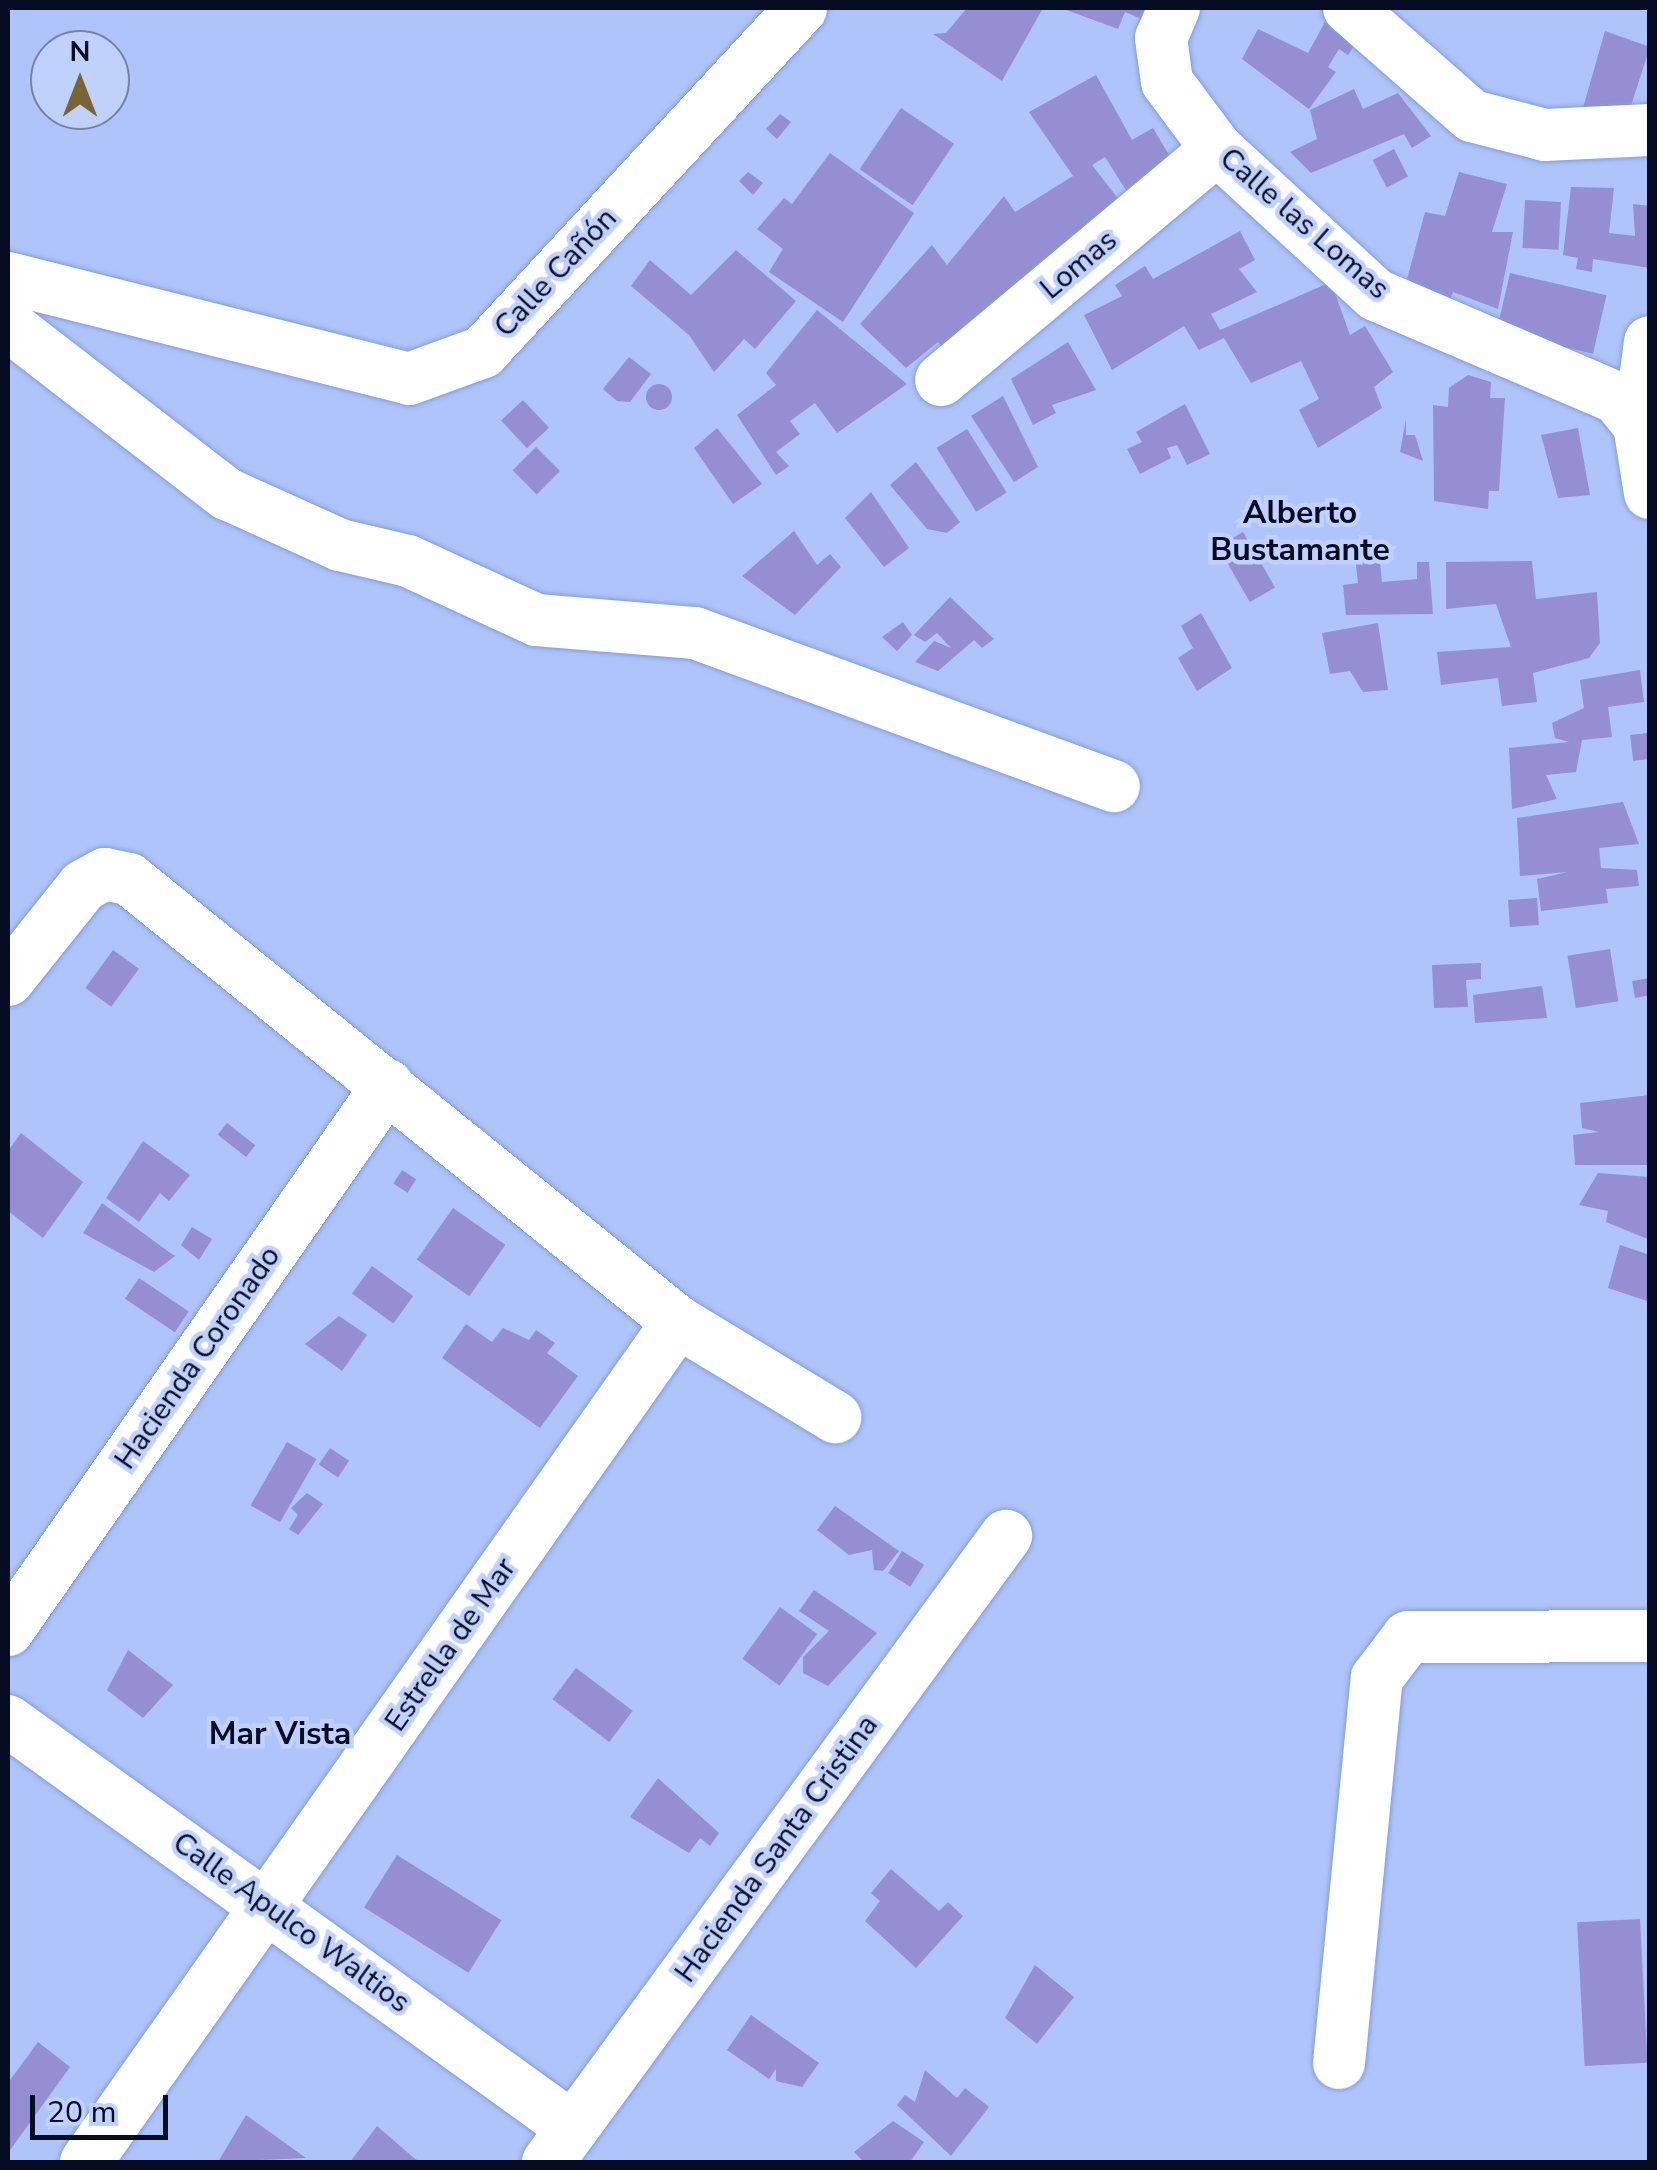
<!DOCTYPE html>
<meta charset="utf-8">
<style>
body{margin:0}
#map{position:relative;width:1657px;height:2170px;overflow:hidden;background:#aec4fa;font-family:"Nunito Sans",sans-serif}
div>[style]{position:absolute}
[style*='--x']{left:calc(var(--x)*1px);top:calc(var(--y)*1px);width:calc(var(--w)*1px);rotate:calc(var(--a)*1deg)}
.building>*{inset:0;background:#958ed3;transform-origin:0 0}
.round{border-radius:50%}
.roads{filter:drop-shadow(0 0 2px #829cdd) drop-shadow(0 0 2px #829cdd)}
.street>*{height:52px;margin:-26px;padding:0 26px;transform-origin:26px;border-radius:26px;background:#fff}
span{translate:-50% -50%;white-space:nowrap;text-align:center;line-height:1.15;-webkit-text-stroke:9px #c0d1fb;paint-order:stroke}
.street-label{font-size:30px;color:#050c23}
.neighbourhood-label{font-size:32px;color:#050c23;font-weight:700}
.frame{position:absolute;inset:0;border:10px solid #050c23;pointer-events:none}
.north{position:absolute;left:30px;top:30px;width:100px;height:100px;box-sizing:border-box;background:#c0d1fb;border:2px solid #7582a5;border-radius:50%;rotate:0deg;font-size:28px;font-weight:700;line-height:40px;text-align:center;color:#050c23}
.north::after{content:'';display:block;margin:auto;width:35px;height:45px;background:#796534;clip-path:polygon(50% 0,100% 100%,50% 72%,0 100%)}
.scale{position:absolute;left:30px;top:2095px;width:138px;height:45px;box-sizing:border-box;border:5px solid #050c23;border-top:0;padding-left:12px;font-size:30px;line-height:35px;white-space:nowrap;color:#050c23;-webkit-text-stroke:8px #c0d1fb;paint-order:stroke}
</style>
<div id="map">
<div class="building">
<div style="clip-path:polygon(967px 8px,1043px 8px,1002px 81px,933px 34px,946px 33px)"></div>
<div style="clip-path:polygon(1061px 8px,1152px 8px,1146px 21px,1125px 12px,1118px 29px)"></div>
<div style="clip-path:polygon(1325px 22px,1356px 43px,1348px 55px,1339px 49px,1328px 67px,1336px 72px,1309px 109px,1242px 59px,1258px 29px,1308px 53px)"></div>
<div style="clip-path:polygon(1605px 31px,1650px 47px,1627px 118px,1581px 115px)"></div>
<div style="clip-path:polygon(1096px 75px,1132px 140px,1153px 128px,1185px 182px,1141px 214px,1105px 157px,1092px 165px,1127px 210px,948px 352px,938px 342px,906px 368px,860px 324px,932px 245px,947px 265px,1004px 196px,1015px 212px,1073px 176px,1029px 112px)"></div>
<div style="clip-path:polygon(1354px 89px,1363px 109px,1398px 93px,1431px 136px,1412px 148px,1404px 134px,1311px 173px,1290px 152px,1317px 139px,1310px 110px)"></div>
<div style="left:901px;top:108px;width:64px;height:74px;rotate:34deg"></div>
<div style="clip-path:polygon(780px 114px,791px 122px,777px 139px,766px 129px)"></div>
<div style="left:1394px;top:149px;width:31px;height:24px;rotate:63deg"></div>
<div style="clip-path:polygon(830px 153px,914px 213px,843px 322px,769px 272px,783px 249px,757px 229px,784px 198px,792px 204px)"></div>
<div style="clip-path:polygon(748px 172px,763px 183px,753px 195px,739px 181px)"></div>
<div style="clip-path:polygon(1459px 172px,1507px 184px,1492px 232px,1513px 232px,1498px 309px,1453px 292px,1443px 315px,1401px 302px,1425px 212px,1445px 216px)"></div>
<div style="clip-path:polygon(1571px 187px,1614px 188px,1609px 233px,1635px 236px,1633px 204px,1650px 206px,1650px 268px,1593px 259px,1592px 272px,1576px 269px,1578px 258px,1563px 255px)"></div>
<div style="left:1525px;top:200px;width:36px;height:48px;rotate:3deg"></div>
<div style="clip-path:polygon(1240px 231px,1255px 260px,1239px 269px,1257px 292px,1211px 314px,1220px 330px,1331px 282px,1350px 335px,1365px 326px,1393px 372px,1374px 387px,1382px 408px,1318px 448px,1299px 410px,1319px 399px,1301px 361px,1251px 383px,1224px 338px,1199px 350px,1184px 326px,1112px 370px,1084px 315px,1122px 296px,1115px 285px,1145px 266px,1153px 279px)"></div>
<div style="clip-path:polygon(736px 250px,796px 301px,755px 349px,744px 339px,714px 372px,689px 335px,631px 286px,650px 260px,691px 295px)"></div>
<div style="left:1510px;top:273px;width:99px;height:60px;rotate:13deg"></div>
<div style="clip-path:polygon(817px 310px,907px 384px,837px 433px,815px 403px,790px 421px,800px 434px,776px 452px,789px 466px,776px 475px,737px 415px,776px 385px,766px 373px)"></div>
<div style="clip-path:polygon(1068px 342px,1096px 390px,1052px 405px,1056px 413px,1033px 425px,1011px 379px)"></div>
<div style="clip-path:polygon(629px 357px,651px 374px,630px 402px,617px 401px,603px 389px)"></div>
<div style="clip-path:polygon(1468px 375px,1491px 382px,1490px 398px,1505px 398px,1499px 491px,1489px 491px,1488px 509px,1434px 501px,1433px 405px,1448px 407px,1449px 388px)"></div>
<div class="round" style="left:646px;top:384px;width:26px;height:26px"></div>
<div style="clip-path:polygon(1003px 396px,1038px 467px,1014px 482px,971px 416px)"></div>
<div style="left:523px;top:400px;width:38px;height:30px;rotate:47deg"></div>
<div style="clip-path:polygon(1185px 404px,1210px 454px,1187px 465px,1177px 445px,1167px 448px,1171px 458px,1140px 474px,1127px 449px,1142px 442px,1136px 432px)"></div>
<div style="clip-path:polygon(1406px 419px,1406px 435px,1415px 435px,1423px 461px,1400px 452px)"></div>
<div style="clip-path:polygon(717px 428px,762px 484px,733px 504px,694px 448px)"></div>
<div style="clip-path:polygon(1578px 428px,1590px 495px,1558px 498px,1541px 435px)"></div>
<div style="left:967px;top:429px;width:75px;height:36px;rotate:58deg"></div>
<div style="left:536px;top:447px;width:34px;height:33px;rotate:45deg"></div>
<div style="clip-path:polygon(916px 462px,960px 522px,947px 533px,927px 529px,890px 485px)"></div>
<div style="clip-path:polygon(871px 492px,909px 548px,884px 567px,845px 518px)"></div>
<div style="clip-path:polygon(794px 531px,817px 565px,830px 554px,841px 567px,795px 615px,742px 576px)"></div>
<div style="left:1243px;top:532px;width:64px;height:29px;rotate:60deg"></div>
<div style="clip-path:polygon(1378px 545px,1382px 582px,1417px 579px,1417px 562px,1429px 562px,1433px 614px,1346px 615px,1343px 585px,1358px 583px,1354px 548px)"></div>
<div style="clip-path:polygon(1532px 561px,1536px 599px,1597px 592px,1600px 643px,1589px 658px,1533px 673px,1537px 702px,1502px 706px,1498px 678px,1441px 685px,1437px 652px,1511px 647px,1496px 604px,1446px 609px,1446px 562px)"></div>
<div style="clip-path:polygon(950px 597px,994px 639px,982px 648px,974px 640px,938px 671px,915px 662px,934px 641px,951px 648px,937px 633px,925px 642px,914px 635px)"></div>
<div style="clip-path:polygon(1201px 613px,1232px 668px,1197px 691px,1178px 658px,1193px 648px,1181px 626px)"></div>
<div style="clip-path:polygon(903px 622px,912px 635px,897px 651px,882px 637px)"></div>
<div style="clip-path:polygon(1378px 623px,1388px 690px,1363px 692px,1350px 671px,1330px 674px,1322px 633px)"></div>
<div style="clip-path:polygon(1640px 670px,1644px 702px,1608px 707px,1612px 737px,1582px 740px,1576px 772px,1546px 775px,1557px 799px,1512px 809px,1509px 748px,1569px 742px,1555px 738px,1552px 723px,1584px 708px,1580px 680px)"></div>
<div style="left:1647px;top:733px;width:26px;height:17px;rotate:83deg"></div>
<div style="clip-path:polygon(1623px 802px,1639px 844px,1599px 848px,1601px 868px,1637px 870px,1639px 886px,1606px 889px,1608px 903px,1541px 911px,1537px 879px,1568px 872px,1520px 876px,1517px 818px)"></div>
<div style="left:1537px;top:898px;width:27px;height:29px;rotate:86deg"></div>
<div style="left:1610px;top:949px;width:53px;height:43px;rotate:81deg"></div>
<div style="left:113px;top:950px;width:32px;height:47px;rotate:36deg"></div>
<div style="clip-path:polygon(1481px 963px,1481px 979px,1466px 980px,1468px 1007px,1434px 1008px,1432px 965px)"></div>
<div style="clip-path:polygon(1650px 978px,1650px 995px,1635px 998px,1632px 981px)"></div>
<div style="clip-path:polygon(1542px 986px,1547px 1018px,1475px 1023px,1473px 995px)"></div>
<div style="clip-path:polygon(1650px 1095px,1650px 1165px,1575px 1165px,1573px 1135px,1599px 1132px,1582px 1128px,1580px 1103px)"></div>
<div style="left:227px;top:1123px;width:36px;height:15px;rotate:38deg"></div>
<div style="clip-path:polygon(21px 1133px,83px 1182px,43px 1238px,8px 1211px,8px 1151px)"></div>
<div style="clip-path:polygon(143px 1141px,190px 1175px,169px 1201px,160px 1193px,139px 1222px,106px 1198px)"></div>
<div style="left:402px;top:1170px;width:17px;height:16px;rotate:33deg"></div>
<div style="clip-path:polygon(1598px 1173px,1650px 1177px,1650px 1240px,1606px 1222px,1608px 1211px,1579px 1205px)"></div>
<div style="clip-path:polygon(102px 1203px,169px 1252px,175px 1256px,154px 1272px,83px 1233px)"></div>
<div style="left:453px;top:1208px;width:64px;height:63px;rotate:35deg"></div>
<div style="clip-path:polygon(192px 1227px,212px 1239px,199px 1260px,181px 1245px)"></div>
<div style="clip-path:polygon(1620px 1245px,1650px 1255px,1650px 1302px,1608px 1288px)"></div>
<div style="left:372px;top:1266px;width:51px;height:34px;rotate:36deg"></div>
<div style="left:139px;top:1278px;width:60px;height:25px;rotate:34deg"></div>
<div style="clip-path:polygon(339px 1316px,367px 1335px,342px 1371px,305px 1344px)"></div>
<div style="clip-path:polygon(466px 1324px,492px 1342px,503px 1328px,529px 1340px,536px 1330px,555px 1343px,547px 1353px,578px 1376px,540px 1428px,442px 1358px)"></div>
<div style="left:287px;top:1442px;width:34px;height:73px;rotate:30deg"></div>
<div style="left:330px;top:1448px;width:23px;height:20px;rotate:34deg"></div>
<div style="clip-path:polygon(307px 1493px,323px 1504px,298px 1535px,289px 1529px,298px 1515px,291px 1508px)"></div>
<div style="clip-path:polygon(835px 1506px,899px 1551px,883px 1571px,874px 1570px,872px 1550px,849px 1555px,817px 1530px)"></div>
<div style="left:902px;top:1551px;width:26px;height:26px;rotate:32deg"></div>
<div style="clip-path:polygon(814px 1590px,877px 1633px,828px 1686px,803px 1673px,803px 1657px,829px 1631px,799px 1611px)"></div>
<div style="left:780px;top:1607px;width:46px;height:64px;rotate:36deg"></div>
<div style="clip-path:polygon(128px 1650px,173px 1685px,143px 1718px,107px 1690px)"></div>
<div style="left:576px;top:1668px;width:71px;height:39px;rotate:37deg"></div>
<div style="clip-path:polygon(658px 1778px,719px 1833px,710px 1846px,700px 1838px,689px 1853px,630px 1817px)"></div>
<div style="left:397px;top:1855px;width:123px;height:62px;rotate:32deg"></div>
<div style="clip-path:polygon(891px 1869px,939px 1911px,948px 1902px,963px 1916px,916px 1968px,865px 1921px,880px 1901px,871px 1893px)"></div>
<div style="left:1640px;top:1919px;width:144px;height:63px;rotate:87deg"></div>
<div style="clip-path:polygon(1035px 1965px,1074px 1997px,1037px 2044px,1005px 2018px)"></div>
<div style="clip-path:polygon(751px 2015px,819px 2063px,802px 2087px,776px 2081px,776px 2069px,769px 2079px,727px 2050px)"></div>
<div style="clip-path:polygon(38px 2042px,70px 2067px,8px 2153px,8px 2083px)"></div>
<div style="clip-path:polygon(925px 2070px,957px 2098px,965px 2088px,989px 2107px,951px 2156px,897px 2105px,905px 2095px,915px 2102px)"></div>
<div style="clip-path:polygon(246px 2115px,306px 2158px,218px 2162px)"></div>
<div style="clip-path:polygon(893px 2121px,924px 2142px,910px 2162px,864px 2162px,854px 2152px)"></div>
<div style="clip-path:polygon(377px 2126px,414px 2158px,420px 2162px,350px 2162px)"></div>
</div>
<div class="roads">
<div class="street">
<div style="--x:1174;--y:8;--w:33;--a:113"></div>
<div style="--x:1161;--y:38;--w:44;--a:82.2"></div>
<div style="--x:1167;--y:82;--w:84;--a:53.3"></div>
<div style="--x:1217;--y:149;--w:216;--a:42.6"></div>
<div style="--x:1376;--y:295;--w:262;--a:23.1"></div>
<div style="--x:1617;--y:398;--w:35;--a:51"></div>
<div style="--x:1349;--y:8;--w:164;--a:41.3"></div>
<div style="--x:1472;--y:116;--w:75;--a:14.6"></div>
<div style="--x:1545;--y:135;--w:105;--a:-2.7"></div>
<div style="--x:8;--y:278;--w:414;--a:14.1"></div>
<div style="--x:409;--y:379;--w:79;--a:-20"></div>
<div style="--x:483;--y:352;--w:468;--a:-47.2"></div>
<div style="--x:8;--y:325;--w:277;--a:37.7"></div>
<div style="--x:227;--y:494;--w:124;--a:24.3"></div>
<div style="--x:340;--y:545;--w:70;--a:13.2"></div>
<div style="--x:408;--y:561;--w:141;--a:24.7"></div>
<div style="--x:536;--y:620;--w:160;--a:4.7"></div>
<div style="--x:695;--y:633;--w:446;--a:20.1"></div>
<div style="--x:1650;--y:342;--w:84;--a:97.5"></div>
<div style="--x:1639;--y:425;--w:69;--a:80.8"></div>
<div style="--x:941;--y:380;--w:360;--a:-39.9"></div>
<div style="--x:8;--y:980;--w:120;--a:-51.4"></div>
<div style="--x:83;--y:886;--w:25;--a:-29"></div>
<div style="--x:105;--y:874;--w:25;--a:12"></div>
<div style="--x:129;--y:879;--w:705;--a:38.9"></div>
<div style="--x:678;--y:1322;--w:184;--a:31.2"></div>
<div style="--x:8;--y:1630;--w:664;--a:-55.11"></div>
<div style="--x:8;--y:1721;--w:696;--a:35.77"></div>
<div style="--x:1339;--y:2063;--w:387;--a:-84.4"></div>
<div style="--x:1377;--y:1678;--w:51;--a:-52.9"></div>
<div style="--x:1408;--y:1637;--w:242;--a:-0.2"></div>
<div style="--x:86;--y:2162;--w:1028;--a:-54.83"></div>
<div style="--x:548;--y:2162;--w:776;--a:-53.81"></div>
</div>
</div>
<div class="street-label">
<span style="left:1304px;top:224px;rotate:41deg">Calle las Lomas</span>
<span style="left:1079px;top:265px;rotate:-40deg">Lomas</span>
<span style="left:556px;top:273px;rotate:-47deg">Calle Cañón</span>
<span style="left:198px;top:1358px;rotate:-55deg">Hacienda Coronado</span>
<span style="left:451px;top:1645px;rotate:-55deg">Estrella de Mar</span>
<span style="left:777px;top:1849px;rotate:-54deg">Hacienda Santa Cristina</span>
<span style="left:291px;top:1923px;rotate:36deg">Calle Apulco Waltios</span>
</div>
<div class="neighbourhood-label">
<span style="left:1300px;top:532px">Alberto<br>Bustamante</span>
<span style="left:280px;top:1734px">Mar Vista</span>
</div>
<div class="frame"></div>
<div class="north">N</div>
<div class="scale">20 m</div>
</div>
